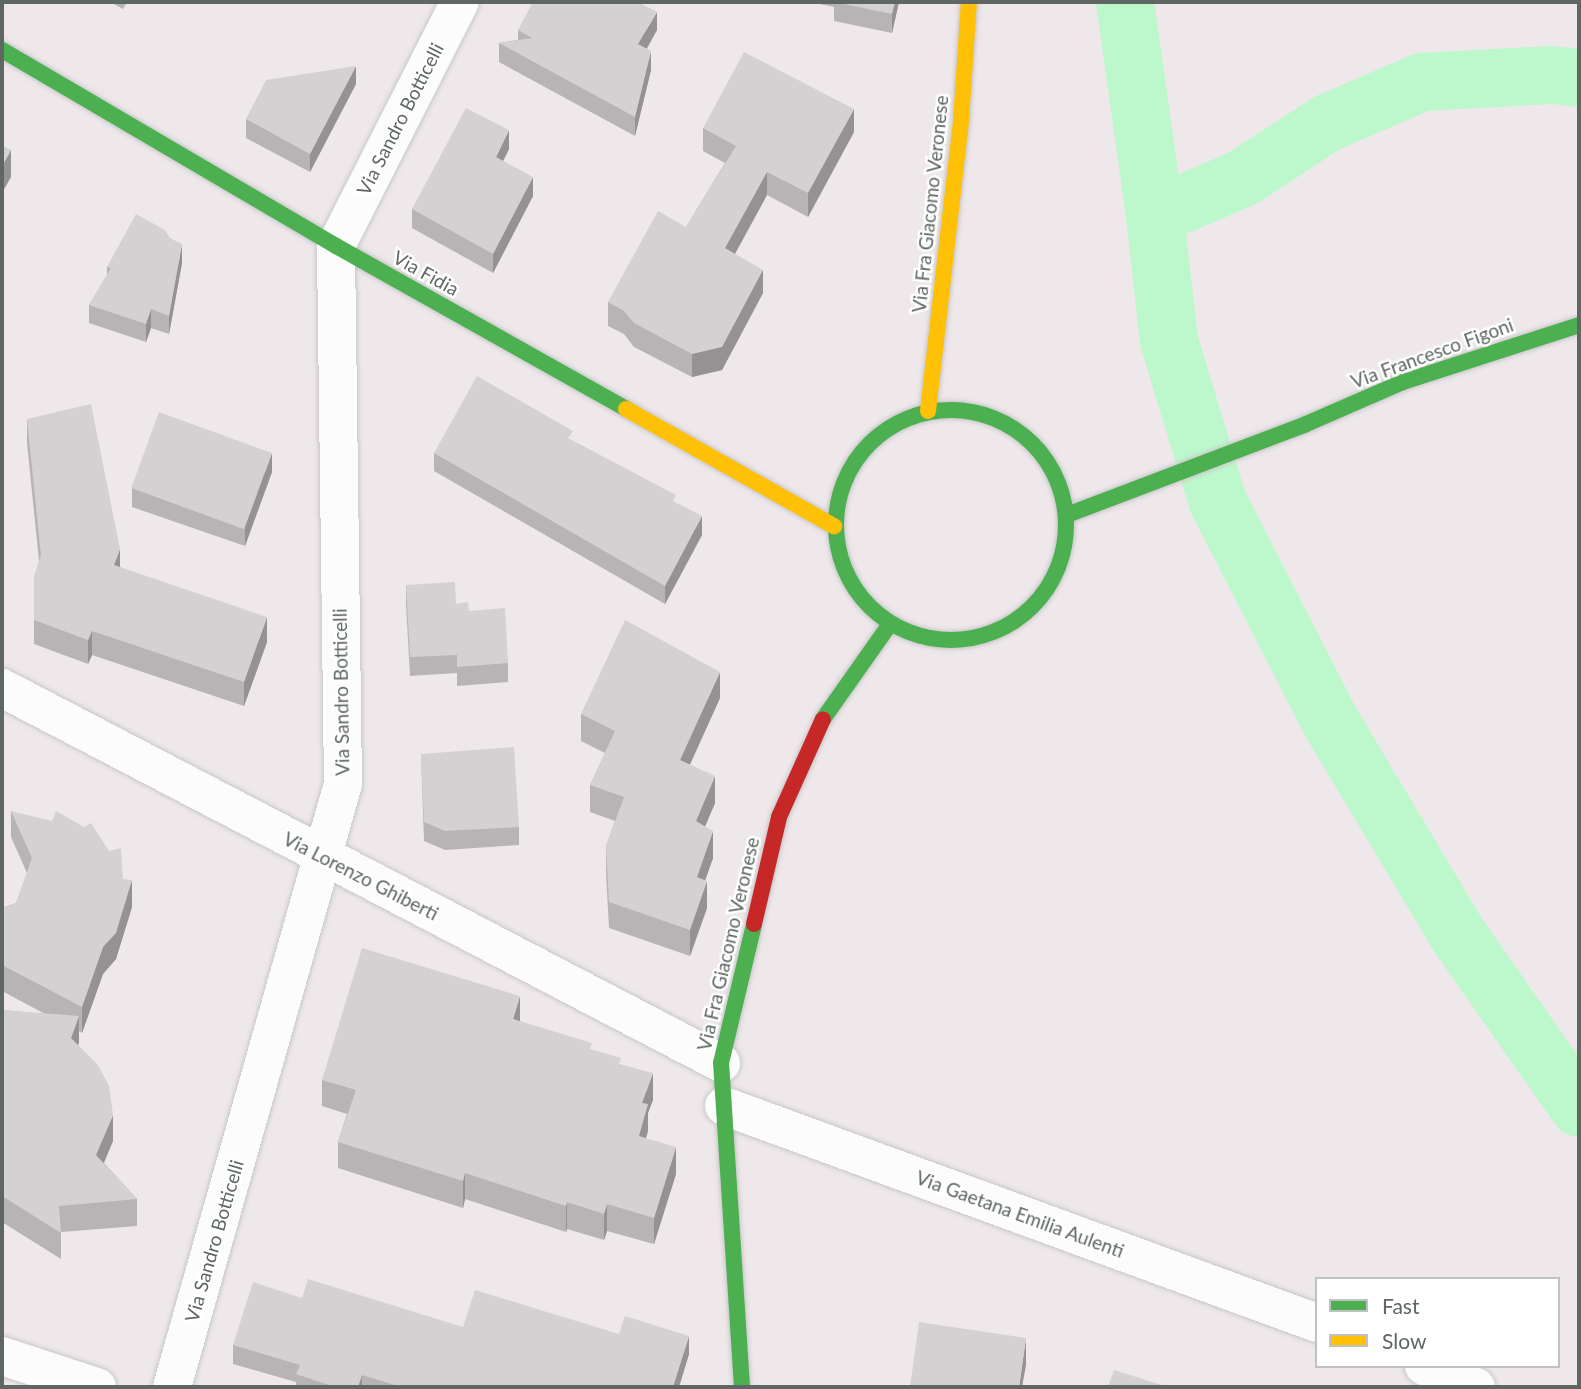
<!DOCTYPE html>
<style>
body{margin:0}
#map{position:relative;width:1581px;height:1389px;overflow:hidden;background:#eee8eb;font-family:Lato,sans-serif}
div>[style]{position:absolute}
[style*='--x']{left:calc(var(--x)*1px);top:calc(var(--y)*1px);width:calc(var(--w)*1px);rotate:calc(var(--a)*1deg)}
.canal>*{height:58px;margin:-29px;padding:0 29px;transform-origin:29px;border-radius:29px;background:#bdf8cc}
.roads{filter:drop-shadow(0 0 2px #c8c7c8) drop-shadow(0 0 2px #c8c7c8)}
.street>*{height:38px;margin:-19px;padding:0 19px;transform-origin:19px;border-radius:19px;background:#fcfcfc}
.fast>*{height:16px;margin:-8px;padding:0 8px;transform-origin:8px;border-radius:8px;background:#4caf50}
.fast>.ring{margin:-8px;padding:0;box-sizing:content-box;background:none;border:16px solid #4caf50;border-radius:50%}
.slow>*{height:16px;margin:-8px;padding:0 8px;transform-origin:8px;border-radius:8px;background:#ffc107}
.jam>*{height:16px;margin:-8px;padding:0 8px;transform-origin:8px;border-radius:8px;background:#c62828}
.wall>*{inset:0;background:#b6b4b5}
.shaded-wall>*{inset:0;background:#949293}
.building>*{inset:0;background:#d4d1d2;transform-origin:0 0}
span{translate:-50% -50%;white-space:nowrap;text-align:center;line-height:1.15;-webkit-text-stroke:5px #fff;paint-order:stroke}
.street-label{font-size:19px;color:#5e6761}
.frame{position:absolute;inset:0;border:4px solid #5e6761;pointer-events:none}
.legend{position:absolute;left:1315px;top:1277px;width:245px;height:91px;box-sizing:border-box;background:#fff;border:2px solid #bfc2c0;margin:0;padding:9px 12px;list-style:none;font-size:21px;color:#5e6761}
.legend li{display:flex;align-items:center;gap:14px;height:35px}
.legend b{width:35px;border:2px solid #bfc2c0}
</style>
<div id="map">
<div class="canal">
<div style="--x:1125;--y:2;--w:216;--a:82"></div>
<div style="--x:1155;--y:216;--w:126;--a:83.6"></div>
<div style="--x:1169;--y:341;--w:168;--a:73.1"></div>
<div style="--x:1218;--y:502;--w:246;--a:62.9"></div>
<div style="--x:1330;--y:721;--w:249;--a:59.1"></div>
<div style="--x:1458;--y:935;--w:211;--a:55"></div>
<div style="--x:1155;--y:216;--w:96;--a:-23.4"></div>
<div style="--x:1243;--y:178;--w:100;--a:-33.2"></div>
<div style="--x:1327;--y:123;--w:103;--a:-23.3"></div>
<div style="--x:1422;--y:82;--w:130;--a:-3.1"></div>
<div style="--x:1552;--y:75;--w:27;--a:6"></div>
</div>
<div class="roads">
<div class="street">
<div style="--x:2;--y:688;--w:811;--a:27.54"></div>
<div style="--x:724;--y:1106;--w:631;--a:20.1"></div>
<div style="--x:2;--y:1356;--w:100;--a:18.1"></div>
<div style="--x:1424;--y:1366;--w:56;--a:22"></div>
<div style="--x:172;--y:1387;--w:627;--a:-74.17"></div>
<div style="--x:343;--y:784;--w:538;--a:-90.75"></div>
<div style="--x:336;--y:246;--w:274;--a:-63.1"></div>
</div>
<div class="fast">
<div style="--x:2;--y:50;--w:387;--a:30.4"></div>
<div style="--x:336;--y:246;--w:333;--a:29.3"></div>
<div class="ring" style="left:836px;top:410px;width:214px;height:214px"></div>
<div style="--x:1067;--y:515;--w:254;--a:-20.8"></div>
<div style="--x:1304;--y:425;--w:108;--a:-23.5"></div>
<div style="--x:1403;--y:382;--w:185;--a:-17.9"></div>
<div style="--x:823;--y:719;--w:116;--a:-54.8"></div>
<div style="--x:742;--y:1387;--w:325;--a:-93.7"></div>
<div style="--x:721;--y:1063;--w:143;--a:-76.6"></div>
</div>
<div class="slow">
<div style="--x:626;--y:409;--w:239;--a:29.4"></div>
<div style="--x:928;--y:411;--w:292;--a:-83.5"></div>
<div style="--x:961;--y:121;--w:119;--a:-86.2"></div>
</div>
<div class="jam">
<div style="--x:754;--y:924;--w:110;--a:-76.8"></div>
<div style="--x:779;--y:817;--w:107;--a:-65.8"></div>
</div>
</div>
<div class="wall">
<div style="clip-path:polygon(110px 2px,127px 2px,123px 9px)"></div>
<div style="clip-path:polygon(810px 2px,899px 2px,892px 33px,834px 21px,834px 7px)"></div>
<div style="clip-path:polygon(518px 30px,657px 30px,647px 49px,651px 70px,635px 136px,499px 62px,499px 43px,518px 40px)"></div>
<div style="clip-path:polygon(356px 84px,310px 172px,246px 138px,246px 119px)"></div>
<div style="clip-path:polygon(703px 128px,854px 132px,808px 217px,767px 195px,735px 254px,763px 293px,722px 370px,692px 377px,634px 347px,624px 334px,608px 326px,608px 302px,686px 227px,725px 163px,703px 151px)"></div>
<div style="clip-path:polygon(509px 149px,503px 161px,533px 196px,493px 273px,412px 228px,412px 209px)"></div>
<div style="clip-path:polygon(182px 263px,169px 334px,151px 328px,146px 342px,89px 323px,89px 305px,107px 275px,107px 267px)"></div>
<div style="clip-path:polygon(27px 419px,120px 567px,267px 642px,244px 706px,92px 655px,88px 664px,34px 644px,34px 578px,39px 561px,27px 443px)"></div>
<div style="clip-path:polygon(573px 441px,702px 535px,665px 604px,434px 471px,434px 453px)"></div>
<div style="clip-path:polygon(272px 472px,245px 546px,132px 507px,132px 488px)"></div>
<div style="clip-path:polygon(406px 585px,456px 604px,469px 611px,508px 663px,508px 682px,457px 686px,457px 673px,410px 676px,406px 604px)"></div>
<div style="clip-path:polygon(720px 698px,690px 765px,715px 803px,705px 826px,713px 858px,705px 881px,707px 908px,690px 956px,609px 928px,606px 873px,606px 846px,615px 821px,590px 812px,590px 785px,605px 753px,581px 741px,581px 714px)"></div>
<div style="clip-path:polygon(421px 754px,519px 827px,519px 845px,445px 850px,424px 841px)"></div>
<div style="clip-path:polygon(11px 811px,109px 851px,123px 879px,132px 907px,116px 959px,103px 974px,82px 1033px,79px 1031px,78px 1045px,113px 1141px,104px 1163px,137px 1199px,137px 1226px,61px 1232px,61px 1259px,2px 1222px,2px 1010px,45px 1014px,2px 991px,2px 908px,16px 903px,27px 873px,11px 837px)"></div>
<div style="clip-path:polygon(520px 1021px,592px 1050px,621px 1065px,653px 1100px,648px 1113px,648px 1131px,646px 1138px,676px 1174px,654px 1244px,607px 1231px,604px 1240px,567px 1229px,566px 1232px,465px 1199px,463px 1208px,338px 1168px,338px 1142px,347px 1114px,322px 1106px,322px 1080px)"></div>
<div style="clip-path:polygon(302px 1298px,463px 1327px,619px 1334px,689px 1354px,679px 1387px,296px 1387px,296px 1382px,233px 1364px,233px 1345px)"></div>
</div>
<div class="shaded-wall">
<div style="clip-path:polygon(895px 2px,899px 2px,892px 33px,892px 14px)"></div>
<div style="clip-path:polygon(657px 12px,657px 30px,638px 63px,638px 44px)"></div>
<div style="clip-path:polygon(651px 51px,651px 70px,635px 136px,635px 117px)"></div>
<div style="clip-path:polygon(356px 66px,356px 84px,310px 172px,310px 154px)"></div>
<div style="clip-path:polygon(4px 90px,4px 116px,2px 119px,2px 93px)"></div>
<div style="clip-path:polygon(854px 109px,854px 132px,808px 217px,808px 193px)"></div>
<div style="clip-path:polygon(509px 130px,509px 149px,496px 175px,496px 157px)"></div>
<div style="clip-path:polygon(11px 150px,11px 177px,2px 193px,2px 166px)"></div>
<div style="clip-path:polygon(767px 172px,767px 195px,725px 272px,725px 248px)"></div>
<div style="clip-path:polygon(533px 177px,533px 196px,493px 273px,493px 254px)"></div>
<div style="clip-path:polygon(182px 244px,182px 263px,169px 334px,169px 316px)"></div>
<div style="clip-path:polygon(763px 270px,763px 293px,722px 370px,692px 377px,692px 354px)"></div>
<div style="clip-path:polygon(151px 309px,151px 328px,146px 342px,146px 324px)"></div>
<div style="clip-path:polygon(272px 453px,272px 472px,245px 546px,245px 527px)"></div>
<div style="clip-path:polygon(702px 516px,702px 535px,665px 604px,665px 586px)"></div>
<div style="clip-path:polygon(120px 549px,120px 573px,114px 565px)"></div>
<div style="clip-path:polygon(267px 617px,267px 642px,244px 706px,244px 682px)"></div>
<div style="clip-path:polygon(92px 631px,92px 655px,88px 664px,88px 640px)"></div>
<div style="clip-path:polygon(720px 672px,720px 698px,680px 786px,680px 760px)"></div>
<div style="clip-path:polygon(715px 776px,715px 803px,696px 848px,696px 821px)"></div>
<div style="clip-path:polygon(713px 831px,713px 858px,697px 903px,697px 877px)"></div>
<div style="clip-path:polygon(132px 880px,132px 907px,116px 959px,103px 974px,82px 1033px,82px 1007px,103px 947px)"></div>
<div style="clip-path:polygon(707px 881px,707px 908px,690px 956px,690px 930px)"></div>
<div style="clip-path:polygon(520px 996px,520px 1023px,513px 1019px)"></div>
<div style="clip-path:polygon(79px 1016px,79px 1043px,71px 1064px,71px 1038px)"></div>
<div style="clip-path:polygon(653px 1073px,653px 1100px,648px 1113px,648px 1131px,639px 1162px,639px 1136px,642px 1103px)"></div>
<div style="clip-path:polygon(113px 1115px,113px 1141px,96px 1181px,96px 1155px)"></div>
<div style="clip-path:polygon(676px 1147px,676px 1174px,654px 1244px,654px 1218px)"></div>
<div style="clip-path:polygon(465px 1173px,465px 1199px,463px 1208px,463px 1181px)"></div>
<div style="clip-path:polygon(567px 1202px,567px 1229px,566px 1232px,566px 1206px)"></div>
<div style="clip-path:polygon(607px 1204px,607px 1231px,604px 1240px,604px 1214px)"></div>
<div style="clip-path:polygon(689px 1336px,689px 1354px,679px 1387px,673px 1387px)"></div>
<div style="clip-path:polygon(1026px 1338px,1026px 1365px,1022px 1387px,1019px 1387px)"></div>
<div style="clip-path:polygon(362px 1375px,362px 1387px,358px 1387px)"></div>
</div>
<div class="building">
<div style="clip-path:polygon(533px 2px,638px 2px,657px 12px,638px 44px,651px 51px,635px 117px,499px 43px,532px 38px,518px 30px)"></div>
<div style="clip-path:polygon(834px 2px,895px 2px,892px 14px)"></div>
<div style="clip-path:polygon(744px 52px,854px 109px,808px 193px,767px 172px,725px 248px,763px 270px,722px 347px,692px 354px,634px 323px,624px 311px,608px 302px,658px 211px,686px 227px,736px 146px,703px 128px)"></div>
<div style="clip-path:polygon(356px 66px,310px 154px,246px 119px,266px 80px)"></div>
<div style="clip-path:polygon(466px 108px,509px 130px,496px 157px,533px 177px,493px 254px,412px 209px)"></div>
<div style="clip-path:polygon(2px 145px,11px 150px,2px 166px)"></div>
<div style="clip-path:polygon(136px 214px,165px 230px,170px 238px,182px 244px,169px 316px,151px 309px,146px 324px,89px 305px,111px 268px,107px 267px)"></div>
<div style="clip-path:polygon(477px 376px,573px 431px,568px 438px,676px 495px,673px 501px,702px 516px,665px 586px,434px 453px)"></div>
<div style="clip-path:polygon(91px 404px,120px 549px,114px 565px,267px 617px,244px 682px,92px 631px,88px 640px,34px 620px,34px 578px,41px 555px,27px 419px)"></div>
<div style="left:159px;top:412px;width:120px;height:81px;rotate:20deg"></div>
<div style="clip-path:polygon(455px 582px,456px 604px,468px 602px,469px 611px,505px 608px,508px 663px,457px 667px,457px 655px,410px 657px,406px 585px)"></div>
<div style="clip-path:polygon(625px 620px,720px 672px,680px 760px,715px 776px,696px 821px,713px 831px,697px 877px,707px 881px,690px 930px,609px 902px,606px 846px,624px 797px,590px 785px,615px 731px,581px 714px)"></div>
<div style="clip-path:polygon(514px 747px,519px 827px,445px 831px,424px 822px,421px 754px)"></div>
<div style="clip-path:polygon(11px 811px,52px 821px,56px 811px,84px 827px,91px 823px,109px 851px,121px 848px,123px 879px,132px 880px,116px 933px,103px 947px,82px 1007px,2px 965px,2px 908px,16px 903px,32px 858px)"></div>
<div style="clip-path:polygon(362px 948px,520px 996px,513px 1019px,592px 1043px,590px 1049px,621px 1058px,619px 1064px,653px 1073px,642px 1103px,648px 1104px,639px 1136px,676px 1147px,654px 1218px,607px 1204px,604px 1214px,567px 1202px,566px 1206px,465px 1173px,463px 1181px,338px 1142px,356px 1090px,322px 1080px)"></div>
<div style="clip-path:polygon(2px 1010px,79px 1016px,71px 1038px,98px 1065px,109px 1086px,113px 1115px,96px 1155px,137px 1199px,59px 1206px,61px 1233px,2px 1196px)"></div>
<div style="clip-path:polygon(308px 1279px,463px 1327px,475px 1290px,619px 1334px,625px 1316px,689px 1336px,673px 1387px,401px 1387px,362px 1375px,358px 1387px,335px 1387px,296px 1374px,300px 1365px,233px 1345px,253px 1282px,302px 1298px)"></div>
<div style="clip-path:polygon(919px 1322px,1026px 1338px,1019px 1387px,910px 1387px)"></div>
<div style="clip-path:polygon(1114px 1370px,1168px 1387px,1108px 1387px)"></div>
</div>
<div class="street-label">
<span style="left:400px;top:119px;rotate:-63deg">Via Sandro Botticelli</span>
<span style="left:930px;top:204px;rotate:-84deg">Via Fra Giacomo Veronese</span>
<span style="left:426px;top:273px;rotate:29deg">Via Fidia</span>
<span style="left:1432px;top:353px;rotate:-20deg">Via Francesco Figoni</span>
<span style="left:341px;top:692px;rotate:-91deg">Via Sandro Botticelli</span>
<span style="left:361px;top:876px;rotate:27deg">Via Lorenzo Ghiberti</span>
<span style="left:728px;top:944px;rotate:-77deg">Via Fra Giacomo Veronese</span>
<span style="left:1020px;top:1214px;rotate:20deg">Via Gaetana Emilia Aulenti</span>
<span style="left:214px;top:1241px;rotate:-74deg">Via Sandro Botticelli</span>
</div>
<div class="frame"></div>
<ul class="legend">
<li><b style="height:9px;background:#4caf50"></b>Fast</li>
<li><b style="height:9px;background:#ffc107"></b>Slow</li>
</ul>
</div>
